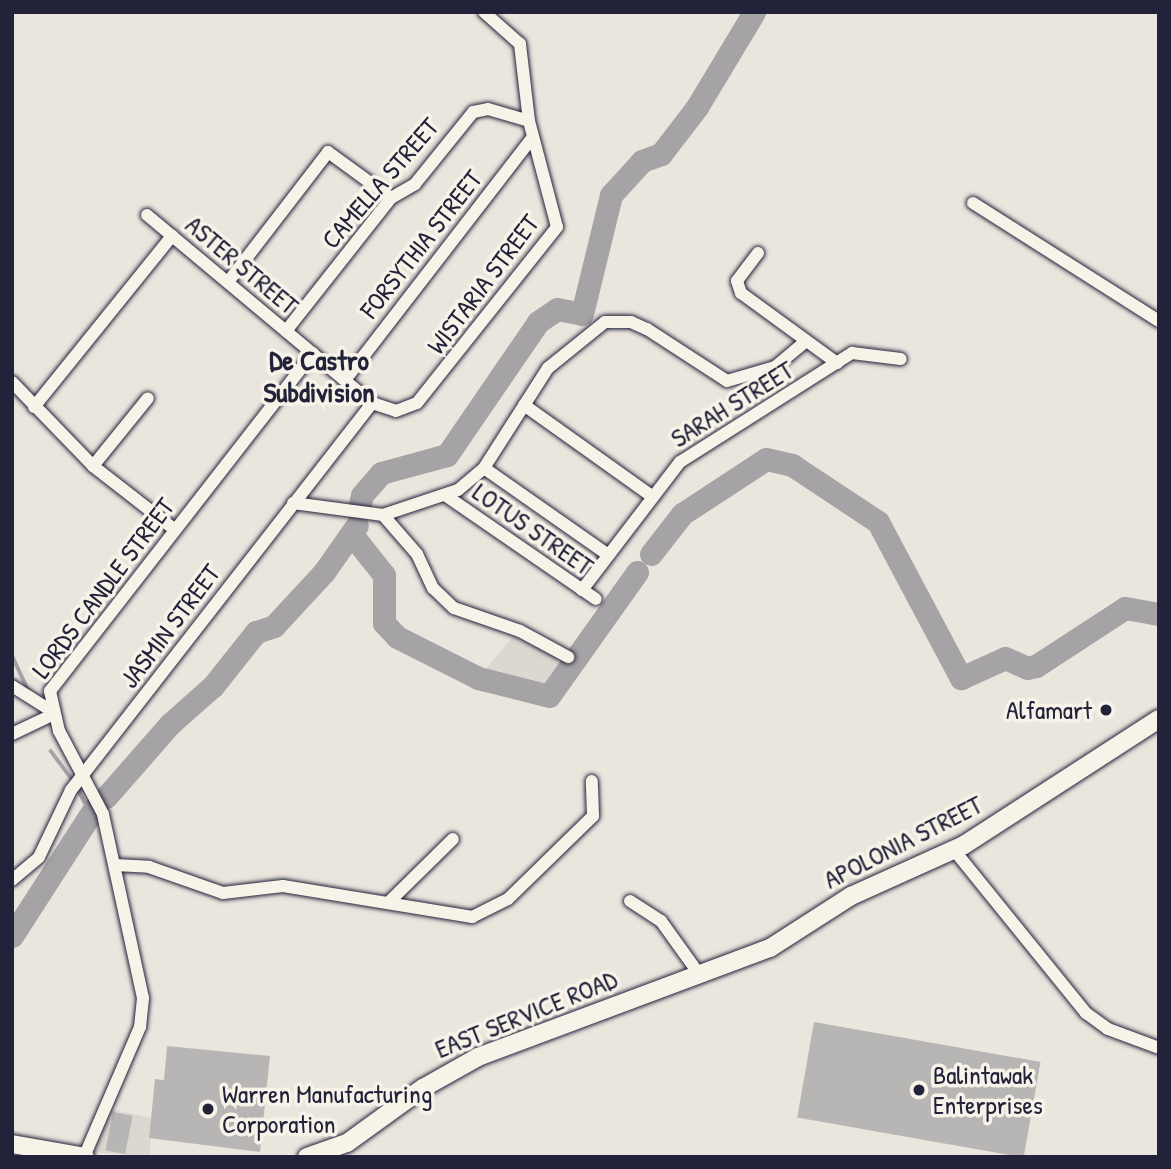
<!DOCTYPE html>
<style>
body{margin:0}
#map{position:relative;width:1171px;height:1169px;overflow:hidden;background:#eae6de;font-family:"Patrick Hand",sans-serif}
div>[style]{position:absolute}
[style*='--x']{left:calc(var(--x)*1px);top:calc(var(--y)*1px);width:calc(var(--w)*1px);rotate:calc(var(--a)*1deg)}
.built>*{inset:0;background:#dbd8d2}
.stream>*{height:3.5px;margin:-1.75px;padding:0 1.75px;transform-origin:1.75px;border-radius:1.75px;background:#a6a3a6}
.river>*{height:23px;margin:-11.5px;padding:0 11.5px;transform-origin:11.5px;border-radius:11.5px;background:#a6a3a6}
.building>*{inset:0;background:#b8b6b5;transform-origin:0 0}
.roads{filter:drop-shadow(0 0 2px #22223b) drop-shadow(0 0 2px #22223b)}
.minor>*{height:12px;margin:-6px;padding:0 6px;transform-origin:6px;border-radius:6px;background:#f7f3e8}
.secondary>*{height:18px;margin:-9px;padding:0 9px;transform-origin:9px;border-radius:9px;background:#f7f3e8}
.dots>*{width:19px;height:19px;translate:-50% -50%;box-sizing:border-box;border:4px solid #f7f3e8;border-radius:50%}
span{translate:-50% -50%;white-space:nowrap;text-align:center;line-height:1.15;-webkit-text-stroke:7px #f7f3e8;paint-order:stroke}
.street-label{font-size:26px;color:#22223b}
.poi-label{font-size:26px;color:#22223b}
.right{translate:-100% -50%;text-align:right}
.left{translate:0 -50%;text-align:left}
.neighbourhood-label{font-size:28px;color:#22223b;font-weight:700}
.frame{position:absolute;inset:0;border:14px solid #22223b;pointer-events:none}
</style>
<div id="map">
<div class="built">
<div style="clip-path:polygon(514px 635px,565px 661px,548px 693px,481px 675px)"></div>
<div style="clip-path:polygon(110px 1109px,153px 1118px,149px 1157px,94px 1152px)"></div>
</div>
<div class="stream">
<div style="--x:12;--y:655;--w:38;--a:65"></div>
<div style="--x:51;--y:751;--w:39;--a:53"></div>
<div style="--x:77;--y:787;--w:29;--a:63"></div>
</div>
<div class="river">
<div style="--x:359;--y:508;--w:13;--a:-77"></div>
<div style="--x:362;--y:495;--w:29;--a:-49"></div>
<div style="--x:381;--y:473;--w:68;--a:-15.3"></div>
<div style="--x:447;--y:455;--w:161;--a:-55.6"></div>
<div style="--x:538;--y:322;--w:23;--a:-34"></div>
<div style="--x:557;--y:309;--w:25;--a:11"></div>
<div style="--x:582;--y:314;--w:122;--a:-76.3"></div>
<div style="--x:611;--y:195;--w:46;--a:-47.6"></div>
<div style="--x:642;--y:161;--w:20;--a:-20"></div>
<div style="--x:661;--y:154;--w:59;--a:-52.5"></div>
<div style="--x:697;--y:107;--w:111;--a:-59"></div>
<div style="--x:353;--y:536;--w:50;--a:51.5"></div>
<div style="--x:384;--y:575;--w:48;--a:90"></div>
<div style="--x:384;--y:623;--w:19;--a:47"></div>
<div style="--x:397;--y:637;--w:91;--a:26.8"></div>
<div style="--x:478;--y:678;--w:73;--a:14.2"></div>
<div style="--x:549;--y:696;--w:152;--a:-54.6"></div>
<div style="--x:651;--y:554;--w:51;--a:-52.2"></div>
<div style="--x:682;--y:514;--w:100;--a:-33.2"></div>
<div style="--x:766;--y:459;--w:27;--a:13"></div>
<div style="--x:792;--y:465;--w:103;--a:33.5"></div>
<div style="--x:878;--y:522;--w:177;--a:62"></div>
<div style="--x:961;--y:678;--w:48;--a:-24.4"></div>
<div style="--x:1005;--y:658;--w:24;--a:24"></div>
<div style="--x:1027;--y:668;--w:9;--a:-13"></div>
<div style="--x:1036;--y:666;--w:106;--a:-33.1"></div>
<div style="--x:1125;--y:608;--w:35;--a:10"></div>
<div style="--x:106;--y:797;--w:97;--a:-48.8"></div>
<div style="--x:170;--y:724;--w:57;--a:-41.5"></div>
<div style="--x:213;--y:686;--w:69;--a:-51.5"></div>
<div style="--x:256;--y:632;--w:19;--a:-18"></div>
<div style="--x:274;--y:626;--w:74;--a:-47.2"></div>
<div style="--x:324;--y:572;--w:57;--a:-54.9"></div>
<div style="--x:12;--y:936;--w:153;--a:-57.2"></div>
</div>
<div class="building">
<div style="left:814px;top:1022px;width:230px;height:97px;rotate:10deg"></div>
<div style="clip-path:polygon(167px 1046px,270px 1056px,260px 1152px,149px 1138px,155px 1079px,164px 1080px)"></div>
<div style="left:113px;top:1112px;width:20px;height:39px;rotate:11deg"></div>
</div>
<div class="roads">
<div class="minor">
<div style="--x:973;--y:203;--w:220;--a:32.4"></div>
<div style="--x:147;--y:215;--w:293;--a:39.9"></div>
<div style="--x:372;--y:403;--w:25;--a:18"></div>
<div style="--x:396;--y:411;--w:22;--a:-21"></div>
<div style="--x:417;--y:403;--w:225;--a:-51.5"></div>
<div style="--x:557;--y:227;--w:110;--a:-104.8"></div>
<div style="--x:529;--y:121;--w:78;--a:-96.7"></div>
<div style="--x:520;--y:44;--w:48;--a:-138.4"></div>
<div style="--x:758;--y:253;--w:35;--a:127"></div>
<div style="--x:737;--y:281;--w:13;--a:72"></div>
<div style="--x:741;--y:293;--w:119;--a:36.1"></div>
<div style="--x:228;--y:282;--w:164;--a:-52.4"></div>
<div style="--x:328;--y:152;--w:78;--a:36.1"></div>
<div style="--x:286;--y:331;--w:169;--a:-51.7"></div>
<div style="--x:391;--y:198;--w:28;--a:-30"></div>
<div style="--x:415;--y:184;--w:92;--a:-51.1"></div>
<div style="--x:473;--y:112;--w:15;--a:-11"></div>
<div style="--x:488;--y:109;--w:43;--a:16.3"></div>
<div style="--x:345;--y:380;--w:307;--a:-52.3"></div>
<div style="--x:12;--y:382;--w:117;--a:46"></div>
<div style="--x:93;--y:466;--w:103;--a:37.9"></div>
<div style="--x:524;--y:405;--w:155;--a:35.5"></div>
<div style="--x:34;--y:407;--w:220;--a:-51.1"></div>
<div style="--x:93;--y:466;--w:87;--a:-51"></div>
<div style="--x:484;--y:468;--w:150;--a:35"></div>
<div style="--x:445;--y:495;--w:183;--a:34.6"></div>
<div style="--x:293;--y:503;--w:91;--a:7.6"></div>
<div style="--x:383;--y:515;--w:79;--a:-18.4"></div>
<div style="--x:458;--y:490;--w:34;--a:-40"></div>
<div style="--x:484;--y:468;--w:119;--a:-57.4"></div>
<div style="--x:548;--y:368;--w:73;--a:-38.9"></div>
<div style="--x:605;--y:322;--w:26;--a:0"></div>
<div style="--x:631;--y:322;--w:17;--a:24"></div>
<div style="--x:647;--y:329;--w:95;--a:33"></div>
<div style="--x:727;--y:381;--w:50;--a:-16.3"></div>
<div style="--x:775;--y:367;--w:40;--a:-40"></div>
<div style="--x:383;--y:515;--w:52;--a:48.9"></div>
<div style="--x:417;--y:554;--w:38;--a:65"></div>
<div style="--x:433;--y:588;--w:29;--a:44"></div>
<div style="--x:454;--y:608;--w:70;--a:19.2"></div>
<div style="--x:520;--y:631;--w:55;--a:28.4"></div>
<div style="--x:582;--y:590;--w:161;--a:-52.6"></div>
<div style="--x:680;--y:462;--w:204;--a:-32.4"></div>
<div style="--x:852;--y:353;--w:49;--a:7"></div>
<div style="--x:12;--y:686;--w:45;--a:32.3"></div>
<div style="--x:12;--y:734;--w:44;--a:-25.4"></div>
<div style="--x:954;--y:850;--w:210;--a:51"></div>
<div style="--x:1086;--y:1013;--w:27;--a:36"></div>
<div style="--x:1108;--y:1029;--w:54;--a:20.4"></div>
<div style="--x:115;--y:865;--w:34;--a:3"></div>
<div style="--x:149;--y:867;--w:78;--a:19.4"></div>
<div style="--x:223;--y:893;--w:60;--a:-6.7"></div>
<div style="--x:283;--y:886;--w:192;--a:9.3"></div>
<div style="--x:472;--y:917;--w:40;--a:-26.6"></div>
<div style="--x:508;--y:899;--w:119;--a:-44.3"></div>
<div style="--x:593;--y:816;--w:35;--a:-92"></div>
<div style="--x:12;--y:880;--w:35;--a:-40"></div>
<div style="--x:39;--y:857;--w:74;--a:-64.5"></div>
<div style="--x:71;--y:790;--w:490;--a:-52.1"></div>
<div style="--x:630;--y:901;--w:37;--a:33"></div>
<div style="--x:661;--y:921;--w:65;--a:54.4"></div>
<div style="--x:388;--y:903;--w:91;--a:-44.6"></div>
<div style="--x:84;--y:1157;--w:142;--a:-66.7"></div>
<div style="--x:140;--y:1027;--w:29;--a:-84"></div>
<div style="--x:143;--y:998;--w:188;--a:-102.3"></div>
<div style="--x:103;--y:814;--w:94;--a:-117.9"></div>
<div style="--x:59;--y:731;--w:41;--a:-102.7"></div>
<div style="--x:50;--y:691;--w:428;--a:-52.1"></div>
</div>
<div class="secondary">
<div style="--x:12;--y:1144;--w:74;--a:10.1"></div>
<div style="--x:307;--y:1157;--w:42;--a:-19.3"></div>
<div style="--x:347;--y:1143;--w:94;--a:-35.9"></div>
<div style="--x:423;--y:1088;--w:63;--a:-29.4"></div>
<div style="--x:478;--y:1057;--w:312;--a:-20.5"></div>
<div style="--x:770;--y:948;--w:96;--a:-32.7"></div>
<div style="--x:851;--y:896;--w:124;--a:-24.3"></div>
<div style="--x:964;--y:845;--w:232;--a:-32.9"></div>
</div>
</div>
<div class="dots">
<div style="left:1106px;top:710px;background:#22223b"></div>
<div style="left:919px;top:1090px;background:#22223b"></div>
<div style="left:208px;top:1109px;background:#22223b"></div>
</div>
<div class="street-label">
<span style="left:380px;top:183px;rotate:-49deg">CAMELLA STREET</span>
<span style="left:421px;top:244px;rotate:-52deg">FORSYTHIA STREET</span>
<span style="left:242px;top:265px;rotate:40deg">ASTER STREET</span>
<span style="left:483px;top:284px;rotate:-53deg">WISTARIA STREET</span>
<span style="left:732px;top:404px;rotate:-32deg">SARAH STREET</span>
<span style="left:533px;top:529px;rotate:35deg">LOTUS STREET</span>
<span style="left:103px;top:588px;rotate:-53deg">LORDS CANDLE STREET</span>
<span style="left:170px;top:626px;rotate:-53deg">JASMIN STREET</span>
<span style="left:903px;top:842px;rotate:-27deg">APOLONIA STREET</span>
<span style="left:526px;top:1014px;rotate:-22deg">EAST SERVICE ROAD</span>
</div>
<div class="poi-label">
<span class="right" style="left:1092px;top:710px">Alfamart</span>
<span class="left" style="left:933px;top:1090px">Balintawak<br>Enterprises</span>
<span class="left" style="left:222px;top:1109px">Warren Manufacturing<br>Corporation</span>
</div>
<div class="neighbourhood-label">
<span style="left:319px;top:376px">De Castro<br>Subdivision</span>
</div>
<div class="frame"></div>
</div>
